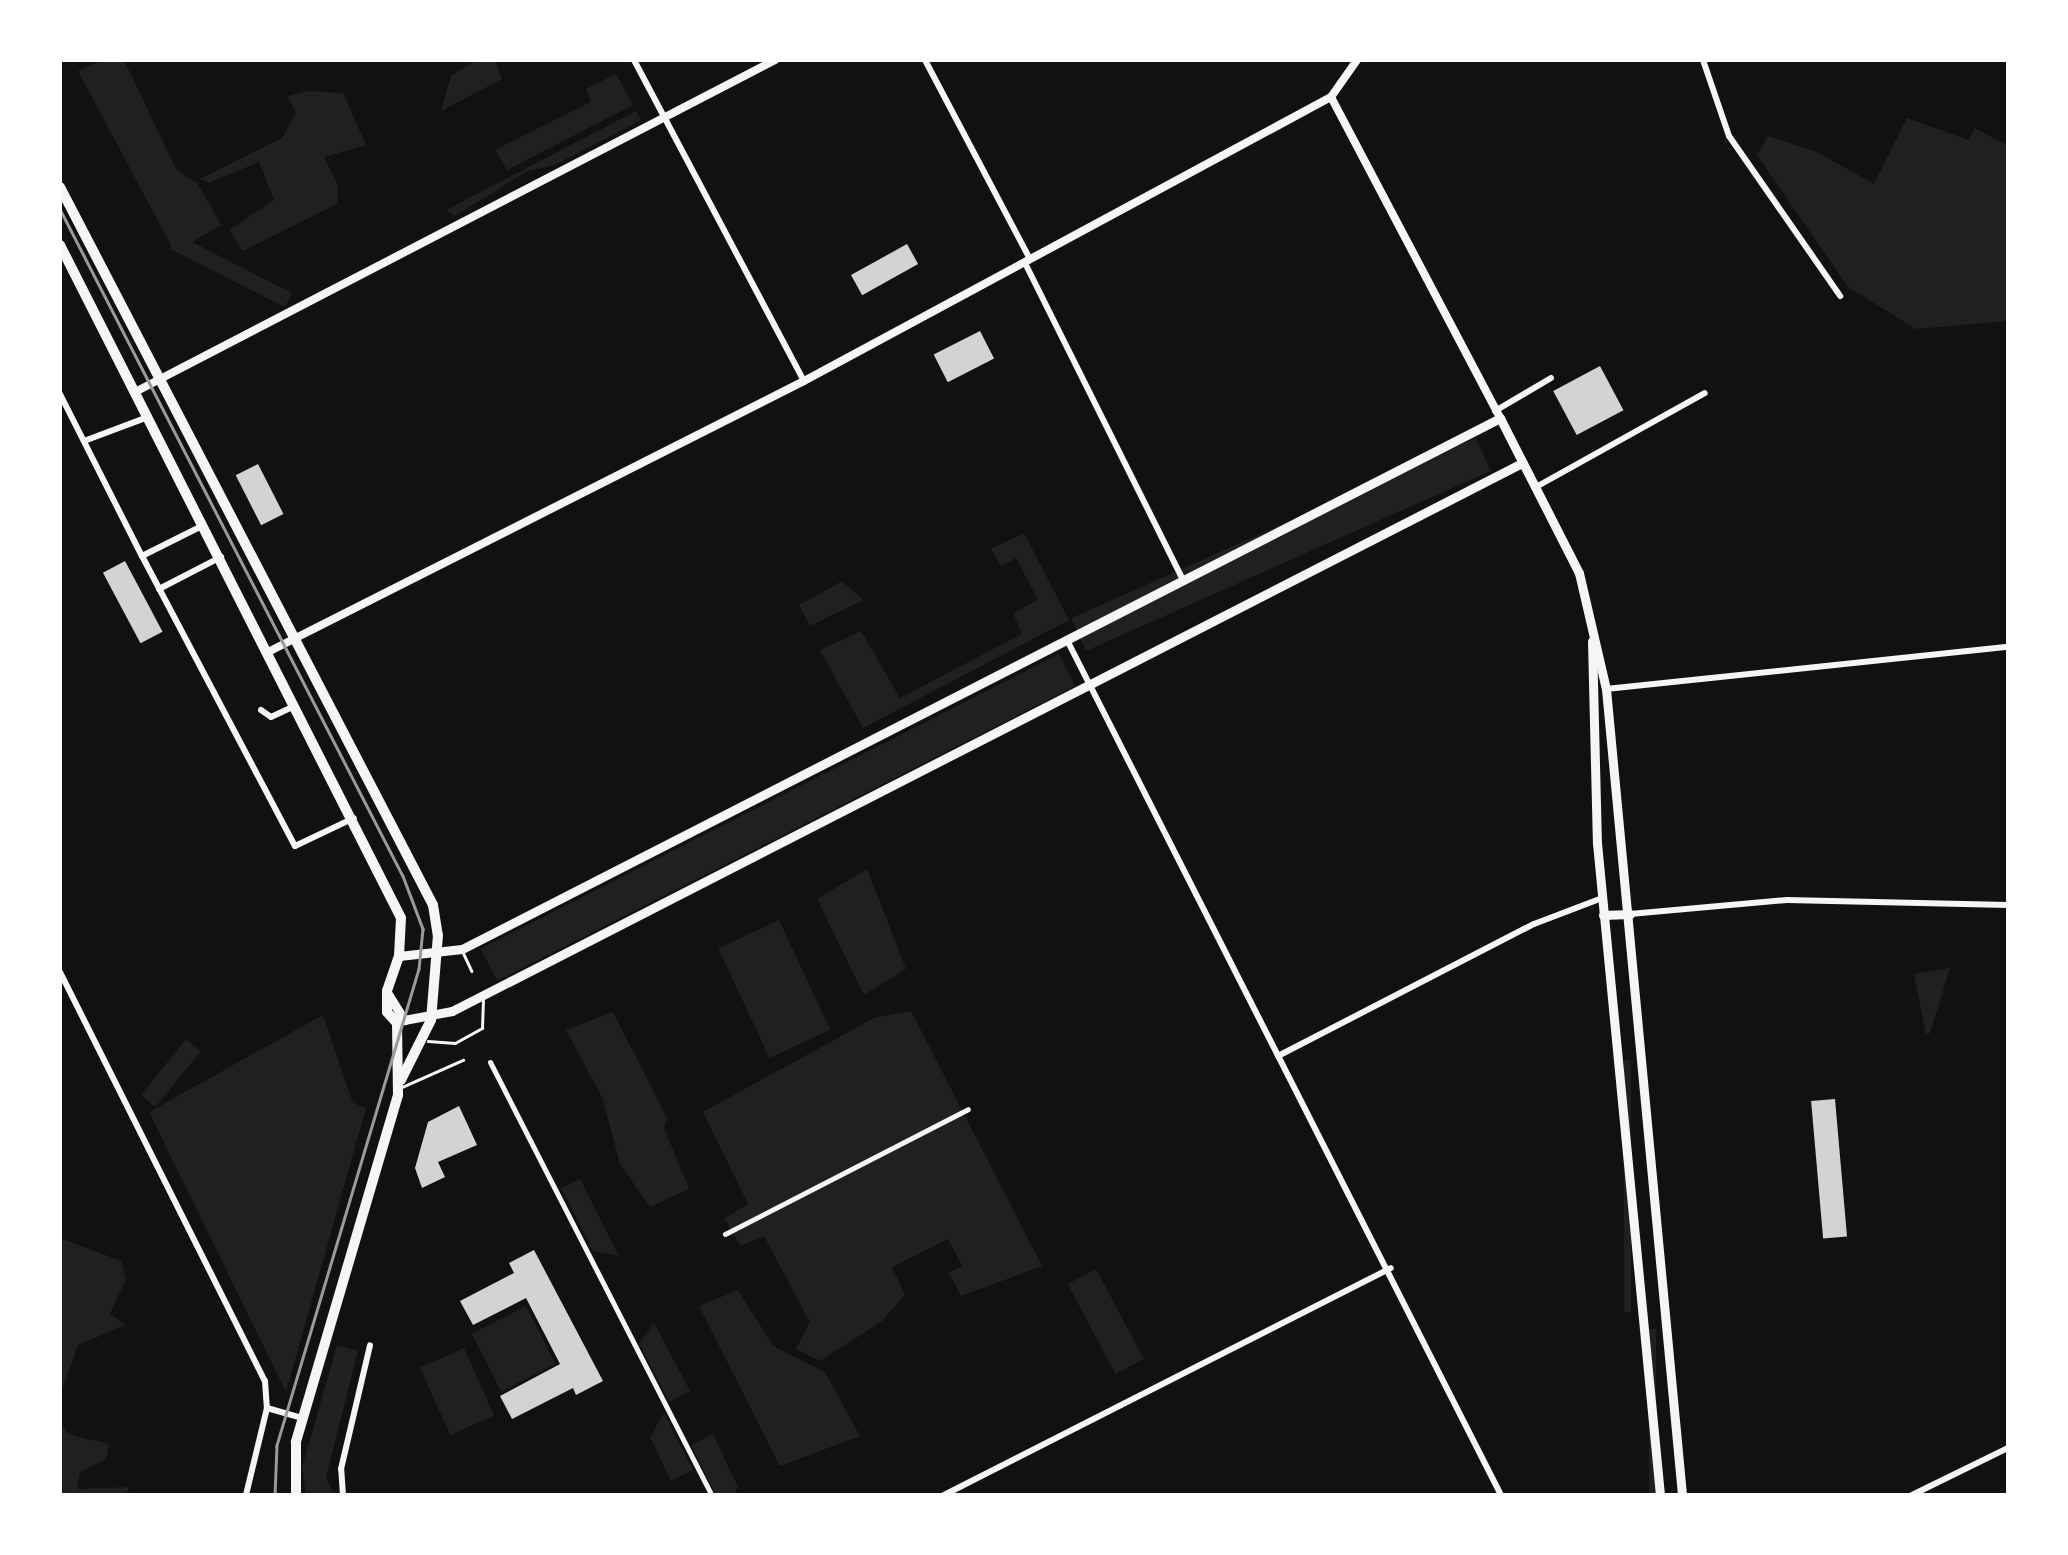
<!DOCTYPE html>
<style>
body{margin:0}
#map{position:relative;width:2068px;height:1555px;overflow:hidden;background:#111;font-family:Roboto,sans-serif}
div>[style]{position:absolute}
[style*='--x']{left:calc(var(--x)*1px);top:calc(var(--y)*1px);width:calc(var(--w)*1px);rotate:calc(var(--a)*1deg)}
.green>*{inset:0;background:#202020;transform-origin:0 0}
.building>*{inset:0;background:#d3d3d3;transform-origin:0 0}
.service>*{height:2.5px;margin:-1.25px;padding:0 1.25px;transform-origin:1.25px;border-radius:1.25px;background:#f5f5f5}
.pedestrian>*{height:5px;margin:-2.5px;padding:0 2.5px;transform-origin:2.5px;border-radius:2.5px;background:#f5f5f5}
.minor>*{height:6px;margin:-3px;padding:0 3px;transform-origin:3px;border-radius:3px;background:#f5f5f5}
.tertiary>*{height:8px;margin:-4px;padding:0 4px;transform-origin:4px;border-radius:4px;background:#f5f5f5}
.secondary>*{height:9px;margin:-4.5px;padding:0 4.5px;transform-origin:4.5px;border-radius:4.5px;background:#f5f5f5}
.primary>*{height:10px;margin:-5px;padding:0 5px;transform-origin:5px;border-radius:5px;background:#f5f5f5}
.tram>*{height:2.5px;margin:-1.25px;padding:0 1.25px;transform-origin:1.25px;border-radius:1.25px;background:#9a9a9a}
span{translate:-50% -50%;white-space:nowrap;text-align:center;line-height:1.15;-webkit-text-stroke:9px #fff;paint-order:stroke}
.frame{position:absolute;inset:0;border:62px solid #fff;pointer-events:none}
</style>
<div id="map">
<div class="green">
<div style="clip-path:polygon(103px 60px,124px 60px,176px 169px,198px 184px,221px 225px,180px 249px,173px 249px,78px 71px)"></div>
<div style="clip-path:polygon(476px 60px,495px 60px,502px 79px,441px 111px,451px 76px)"></div>
<div style="clip-path:polygon(616px 74px,633px 105px,507px 170px,495px 150px,591px 102px,586px 89px)"></div>
<div style="clip-path:polygon(308px 91px,343px 93px,366px 145px,324px 157px,338px 186px,337px 204px,243px 251px,229px 230px,274px 200px,259px 162px,208px 183px,200px 179px,282px 138px,296px 113px,287px 96px)"></div>
<div style="clip-path:polygon(636px 111px,641px 120px,555px 165px,528px 171px,455px 216px,446px 210px)"></div>
<div style="clip-path:polygon(1907px 118px,1969px 140px,1975px 128px,2008px 146px,2008px 321px,1916px 329px,1848px 287px,1757px 155px,1768px 136px,1817px 152px,1874px 184px)"></div>
<div style="left:292px;top:293px;width:16px;height:129px;rotate:117deg"></div>
<div style="left:1476px;top:438px;width:36px;height:443px;rotate:66deg"></div>
<div style="clip-path:polygon(1024px 533px,1069px 620px,863px 728px,820px 650px,861px 631px,900px 698px,1022px 634px,1013px 613px,1038px 600px,1016px 558px,1001px 566px,991px 549px)"></div>
<div style="clip-path:polygon(842px 581px,863px 600px,810px 626px,799px 605px)"></div>
<div style="left:1059px;top:654px;width:36px;height:649px;rotate:63deg"></div>
<div style="clip-path:polygon(867px 869px,906px 969px,864px 995px,817px 899px)"></div>
<div style="left:779px;top:920px;width:121px;height:67px;rotate:65deg"></div>
<div style="clip-path:polygon(1950px 968px,1930px 1033px,1926px 1034px,1914px 974px)"></div>
<div style="clip-path:polygon(911px 1011px,1042px 1266px,961px 1296px,949px 1273px,962px 1266px,948px 1239px,892px 1267px,905px 1295px,882px 1321px,820px 1361px,796px 1349px,810px 1322px,764px 1236px,740px 1246px,725px 1218px,748px 1204px,703px 1112px,874px 1018px)"></div>
<div style="clip-path:polygon(613px 1012px,667px 1118px,664px 1128px,689px 1189px,650px 1207px,620px 1164px,602px 1097px,566px 1030px)"></div>
<div style="clip-path:polygon(323px 1015px,353px 1103px,366px 1108px,286px 1392px,149px 1112px)"></div>
<div style="left:186px;top:1039px;width:19px;height:72px;rotate:39deg"></div>
<div style="left:1624px;top:1060px;width:7px;height:252px"></div>
<div style="clip-path:polygon(580px 1179px,619px 1256px,593px 1251px,561px 1188px)"></div>
<div style="clip-path:polygon(60px 1238px,121px 1261px,126px 1279px,110px 1314px,126px 1325px,78px 1345px,60px 1395px)"></div>
<div style="left:1096px;top:1269px;width:102px;height:32px;rotate:62deg"></div>
<div style="clip-path:polygon(738px 1290px,773px 1346px,825px 1372px,860px 1436px,780px 1466px,699px 1306px)"></div>
<div style="left:526px;top:1306px;width:65px;height:61px;rotate:63deg"></div>
<div style="clip-path:polygon(654px 1323px,690px 1391px,669px 1402px,639px 1343px)"></div>
<div style="left:1649px;top:1329px;width:7px;height:167px"></div>
<div style="clip-path:polygon(337px 1345px,358px 1351px,326px 1478px,335px 1495px,306px 1495px,302px 1468px)"></div>
<div style="left:464px;top:1348px;width:74px;height:48px;rotate:66deg"></div>
<div style="clip-path:polygon(664px 1413px,693px 1470px,671px 1481px,650px 1437px)"></div>
<div style="clip-path:polygon(60px 1422px,70px 1435px,109px 1444px,106px 1459px,80px 1472px,77px 1489px,130px 1487px,125px 1495px,60px 1495px)"></div>
<div style="clip-path:polygon(713px 1434px,738px 1487px,734px 1495px,716px 1495px,691px 1445px)"></div>
</div>
<div class="building">
<div style="left:907px;top:244px;width:23px;height:64px;rotate:61deg"></div>
<div style="left:980px;top:331px;width:31px;height:52px;rotate:63deg"></div>
<div style="left:1600px;top:366px;width:50px;height:53px;rotate:62deg"></div>
<div style="left:258px;top:464px;width:56px;height:25px;rotate:63deg"></div>
<div style="left:125px;top:561px;width:80px;height:25px;rotate:62deg"></div>
<div style="left:1835px;top:1099px;width:138px;height:24px;rotate:85deg"></div>
<div style="clip-path:polygon(459px 1106px,477px 1145px,438px 1162px,445px 1177px,422px 1188px,415px 1168px,428px 1122px)"></div>
<div style="clip-path:polygon(534px 1250px,603px 1381px,576px 1395px,573px 1388px,512px 1419px,500px 1396px,560px 1364px,526px 1298px,473px 1325px,460px 1301px,514px 1273px,509px 1263px)"></div>
</div>
<div class="service">
<div style="--x:462;--y:950;--w:23;--a:65"></div>
<div style="--x:428;--y:1041;--w:27;--a:4"></div>
<div style="--x:455;--y:1043;--w:31;--a:-29"></div>
<div style="--x:482;--y:1028;--w:27;--a:-88"></div>
<div style="--x:400;--y:1088;--w:69;--a:-24"></div>
</div>
<div class="pedestrian">
<div style="--x:490;--y:1062;--w:487;--a:62.9"></div>
<div style="--x:725;--y:1234;--w:273;--a:-27.2"></div>
</div>
<div class="minor">
<div style="--x:634;--y:60;--w:363;--a:62.1"></div>
<div style="--x:925;--y:60;--w:225;--a:62.2"></div>
<div style="--x:1703;--y:60;--w:80;--a:71.1"></div>
<div style="--x:1729;--y:136;--w:195;--a:55.2"></div>
<div style="--x:1025;--y:263;--w:354;--a:63.5"></div>
<div style="--x:60;--y:394;--w:182;--a:63.2"></div>
<div style="--x:142;--y:556;--w:67;--a:-26.6"></div>
<div style="--x:1495;--y:411;--w:65;--a:-30.5"></div>
<div style="--x:84;--y:441;--w:68;--a:-20.6"></div>
<div style="--x:1536;--y:487;--w:193;--a:-29.1"></div>
<div style="--x:142;--y:556;--w:328;--a:62.2"></div>
<div style="--x:295;--y:846;--w:65;--a:-25.4"></div>
<div style="--x:159;--y:589;--w:70;--a:-27.3"></div>
<div style="--x:1067;--y:640;--w:959;--a:63.09"></div>
<div style="--x:1606;--y:689;--w:404;--a:-6"></div>
<div style="--x:261;--y:710;--w:12;--a:35"></div>
<div style="--x:271;--y:717;--w:26;--a:-25"></div>
<div style="--x:1630;--y:914;--w:158;--a:-5.1"></div>
<div style="--x:1787;--y:900;--w:221;--a:1.3"></div>
<div style="--x:60;--y:972;--w:457;--a:63.4"></div>
<div style="--x:265;--y:1381;--w:27;--a:86"></div>
<div style="--x:267;--y:1408;--w:89;--a:103.6"></div>
<div style="--x:1278;--y:1056;--w:288;--a:-27.3"></div>
<div style="--x:1534;--y:924;--w:73;--a:-20.9"></div>
<div style="--x:267;--y:1408;--w:37;--a:16"></div>
<div style="--x:343;--y:1495;--w:26;--a:-94"></div>
<div style="--x:341;--y:1469;--w:127;--a:-76.8"></div>
<div style="--x:944;--y:1495;--w:501;--a:-26.92"></div>
<div style="--x:1912;--y:1495;--w:107;--a:-26.1"></div>
</div>
<div class="tertiary">
<div style="--x:1331;--y:97;--w:363;--a:62.2"></div>
<div style="--x:137;--y:391;--w:719;--a:-27.42"></div>
<div style="--x:270;--y:651;--w:598;--a:-26.82"></div>
<div style="--x:804;--y:381;--w:599;--a:-28.32"></div>
<div style="--x:1331;--y:97;--w:45;--a:-54.9"></div>
</div>
<div class="secondary">
<div style="--x:1592;--y:641;--w:202;--a:88.6"></div>
<div style="--x:1597;--y:843;--w:655;--a:84.48"></div>
<div style="--x:1603;--y:915;--w:27;--a:-2"></div>
<div style="--x:399;--y:956;--w:63;--a:-6.3"></div>
<div style="--x:462;--y:949;--w:1166;--a:-27.09"></div>
<div style="--x:1500;--y:418;--w:174;--a:63"></div>
<div style="--x:1579;--y:573;--w:119;--a:76.9"></div>
<div style="--x:1606;--y:689;--w:810;--a:84.61"></div>
<div style="--x:388;--y:994;--w:31;--a:58"></div>
<div style="--x:404;--y:1020;--w:49;--a:-10.6"></div>
<div style="--x:452;--y:1011;--w:1202;--a:-27.12"></div>
</div>
<div class="primary">
<div style="--x:60;--y:187;--w:809;--a:62.55"></div>
<div style="--x:433;--y:905;--w:30;--a:81"></div>
<div style="--x:438;--y:935;--w:85;--a:94.7"></div>
<div style="--x:431;--y:1020;--w:67;--a:116.6"></div>
<div style="--x:60;--y:245;--w:754;--a:63.13"></div>
<div style="--x:401;--y:918;--w:38;--a:93"></div>
<div style="--x:399;--y:956;--w:37;--a:109"></div>
<div style="--x:387;--y:991;--w:21;--a:90"></div>
<div style="--x:387;--y:1012;--w:15;--a:48"></div>
<div style="--x:397;--y:1023;--w:72;--a:89.2"></div>
<div style="--x:398;--y:1095;--w:362;--a:106.4"></div>
<div style="--x:296;--y:1442;--w:53;--a:90"></div>
</div>
<div class="tram">
<div style="--x:60;--y:209;--w:750;--a:62.79"></div>
<div style="--x:403;--y:876;--w:57;--a:69.3"></div>
<div style="--x:423;--y:929;--w:40;--a:95.7"></div>
<div style="--x:419;--y:969;--w:498;--a:106.6"></div>
<div style="--x:277;--y:1446;--w:49;--a:92.3"></div>
</div>
<div class="frame"></div>
</div>
